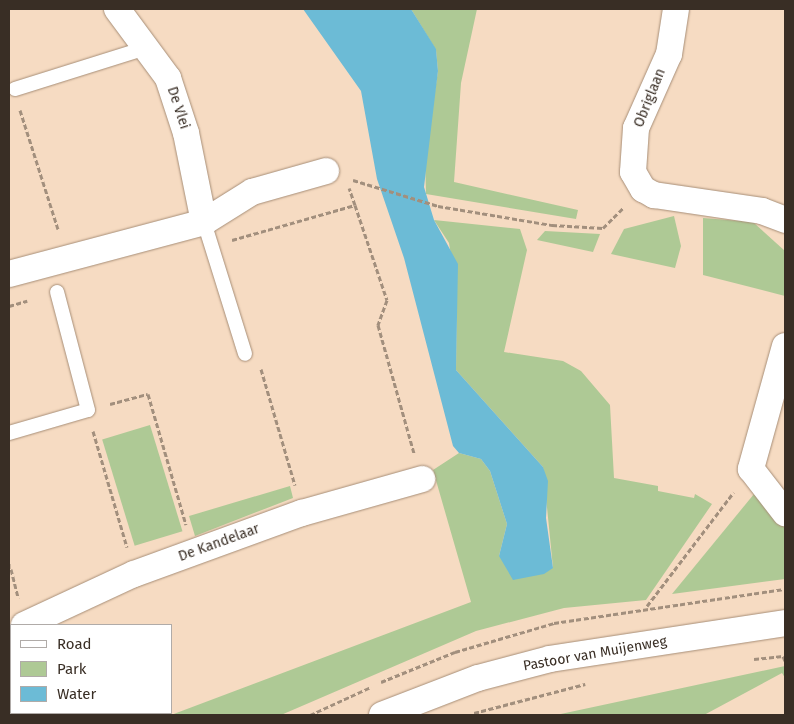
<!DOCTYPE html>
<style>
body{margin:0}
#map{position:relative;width:794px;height:724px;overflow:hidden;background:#f6dbc2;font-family:"Fira Sans",sans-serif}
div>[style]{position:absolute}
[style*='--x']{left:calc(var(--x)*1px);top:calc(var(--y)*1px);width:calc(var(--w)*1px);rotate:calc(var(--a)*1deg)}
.green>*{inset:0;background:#aec995;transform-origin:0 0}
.water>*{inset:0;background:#6cbbd6}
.path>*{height:3px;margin-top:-1.5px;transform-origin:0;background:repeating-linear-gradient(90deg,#a28f7d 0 5px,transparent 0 7.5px)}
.roads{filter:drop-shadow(0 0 1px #a78e77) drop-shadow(0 0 1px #a78e77)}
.lane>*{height:14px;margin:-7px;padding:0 7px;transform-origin:7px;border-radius:7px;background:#fff}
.street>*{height:26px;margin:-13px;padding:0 13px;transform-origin:13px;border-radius:13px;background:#fff}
span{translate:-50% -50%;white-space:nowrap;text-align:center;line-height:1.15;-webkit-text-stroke:4.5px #fff;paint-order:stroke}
.street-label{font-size:14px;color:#392e25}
.frame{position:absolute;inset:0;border:10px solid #392e25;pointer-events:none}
.legend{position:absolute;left:10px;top:624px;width:162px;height:90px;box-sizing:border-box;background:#fff;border:1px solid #b0aba8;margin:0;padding:6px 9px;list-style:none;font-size:15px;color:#392e25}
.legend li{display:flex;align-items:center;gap:10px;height:25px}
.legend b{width:25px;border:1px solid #b0aba8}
</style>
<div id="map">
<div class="green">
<div style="clip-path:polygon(411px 9px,477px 9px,461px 83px,454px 182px,578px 210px,576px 219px,426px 194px,425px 157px,438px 71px,436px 50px)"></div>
<div style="clip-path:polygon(674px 216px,681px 246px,675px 268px,611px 254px,624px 229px)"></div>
<div style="clip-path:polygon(703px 218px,753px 222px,785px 251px,785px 296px,703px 275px)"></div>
<div style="clip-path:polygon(434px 220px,520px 229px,527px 250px,504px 352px,563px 361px,581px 371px,610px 405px,614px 478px,658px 486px,658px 491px,694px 498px,695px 494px,712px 504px,646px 600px,564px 608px,476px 631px,281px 715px,171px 715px,471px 602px,433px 470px,459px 453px,481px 459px,490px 471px,507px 524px,499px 556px,553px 568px,543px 467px,456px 370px,457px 292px,449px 243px)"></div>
<div style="clip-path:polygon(545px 231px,600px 234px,593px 252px,537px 240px)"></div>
<div style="left:150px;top:425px;width:111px;height:50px;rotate:73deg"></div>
<div style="clip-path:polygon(290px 486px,293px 498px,195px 536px,189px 516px)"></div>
<div style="clip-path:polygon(754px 494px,785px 527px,785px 579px,672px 594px)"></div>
<div style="clip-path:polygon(785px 666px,785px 678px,782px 673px,704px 715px,556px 715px)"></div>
</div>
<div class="water">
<div style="clip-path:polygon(303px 9px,411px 9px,436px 49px,438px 71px,424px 187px,434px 220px,458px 264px,456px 370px,543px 467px,548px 481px,546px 518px,553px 568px,544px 574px,513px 580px,499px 556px,507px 524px,490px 471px,481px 459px,459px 453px,453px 446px,404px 258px,377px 179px,361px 91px)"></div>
</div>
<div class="path">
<div style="--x:20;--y:110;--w:125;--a:72.3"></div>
<div style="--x:353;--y:180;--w:89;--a:17"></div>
<div style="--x:438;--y:206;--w:116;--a:9.5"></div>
<div style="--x:552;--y:225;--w:51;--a:3.4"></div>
<div style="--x:603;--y:228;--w:28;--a:-45"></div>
<div style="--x:355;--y:205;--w:100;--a:71.4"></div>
<div style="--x:387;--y:300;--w:27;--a:110"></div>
<div style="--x:378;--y:325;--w:133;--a:74.3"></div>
<div style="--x:232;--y:240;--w:128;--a:-15.9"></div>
<div style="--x:355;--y:205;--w:18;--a:-109"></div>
<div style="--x:9;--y:306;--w:19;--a:-16"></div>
<div style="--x:261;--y:369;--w:121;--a:73.7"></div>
<div style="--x:110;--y:404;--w:39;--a:-15"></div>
<div style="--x:148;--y:394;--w:136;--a:73.8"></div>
<div style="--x:93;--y:431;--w:121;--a:73.7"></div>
<div style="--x:9;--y:563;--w:7;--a:90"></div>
<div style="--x:11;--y:569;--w:30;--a:76"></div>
<div style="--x:647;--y:606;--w:143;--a:-52.7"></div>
<div style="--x:754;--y:659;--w:29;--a:-6"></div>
<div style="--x:783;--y:656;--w:5;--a:68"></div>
<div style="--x:381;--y:682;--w:80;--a:-22.1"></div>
<div style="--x:455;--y:652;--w:103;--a:-16.3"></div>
<div style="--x:554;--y:623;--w:233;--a:-8.4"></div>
<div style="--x:474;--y:713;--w:115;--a:-14.6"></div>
<div style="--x:310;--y:715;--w:67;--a:-24.7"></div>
</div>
<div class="roads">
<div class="lane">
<div style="--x:15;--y:89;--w:137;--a:-17.4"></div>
<div style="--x:204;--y:222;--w:138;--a:72.7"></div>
<div style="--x:9;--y:433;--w:82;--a:-16.2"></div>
<div style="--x:88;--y:410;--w:122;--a:-104.7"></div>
</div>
<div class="street">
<div style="--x:117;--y:9;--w:86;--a:53.5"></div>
<div style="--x:168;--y:78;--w:58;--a:71.9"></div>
<div style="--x:186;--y:133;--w:91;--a:78.6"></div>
<div style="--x:204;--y:222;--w:57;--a:-32"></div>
<div style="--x:252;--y:192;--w:77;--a:-15.8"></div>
<div style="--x:676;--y:9;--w:46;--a:98.8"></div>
<div style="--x:669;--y:54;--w:81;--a:114"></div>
<div style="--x:636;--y:128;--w:44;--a:93.9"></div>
<div style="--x:633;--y:172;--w:20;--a:60"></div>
<div style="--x:643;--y:189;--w:13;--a:29"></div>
<div style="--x:654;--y:195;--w:109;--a:8.4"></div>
<div style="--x:762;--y:211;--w:25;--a:21"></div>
<div style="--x:9;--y:274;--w:202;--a:-14.9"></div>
<div style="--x:785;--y:346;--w:128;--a:105.5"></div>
<div style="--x:751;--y:469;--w:56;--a:52.3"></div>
<div style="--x:24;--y:625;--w:121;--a:-24.9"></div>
<div style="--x:134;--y:574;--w:179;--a:-20"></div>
<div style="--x:302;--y:513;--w:125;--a:-15.8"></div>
<div style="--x:382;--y:715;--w:103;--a:-21.1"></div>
<div style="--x:478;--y:678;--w:74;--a:-14.8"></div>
<div style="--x:550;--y:659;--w:238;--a:-8.7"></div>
</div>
</div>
<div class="street-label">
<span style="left:650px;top:98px;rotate:-68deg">Obriglaan</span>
<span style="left:178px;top:108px;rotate:72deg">De Vlei</span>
<span style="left:219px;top:543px;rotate:-20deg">De Kandelaar</span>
<span style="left:595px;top:654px;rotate:-10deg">Pastoor van Muijenweg</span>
</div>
<div class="frame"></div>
<ul class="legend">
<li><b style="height:6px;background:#fff"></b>Road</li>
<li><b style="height:14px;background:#aec995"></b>Park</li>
<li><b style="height:14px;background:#6cbbd6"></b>Water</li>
</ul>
</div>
